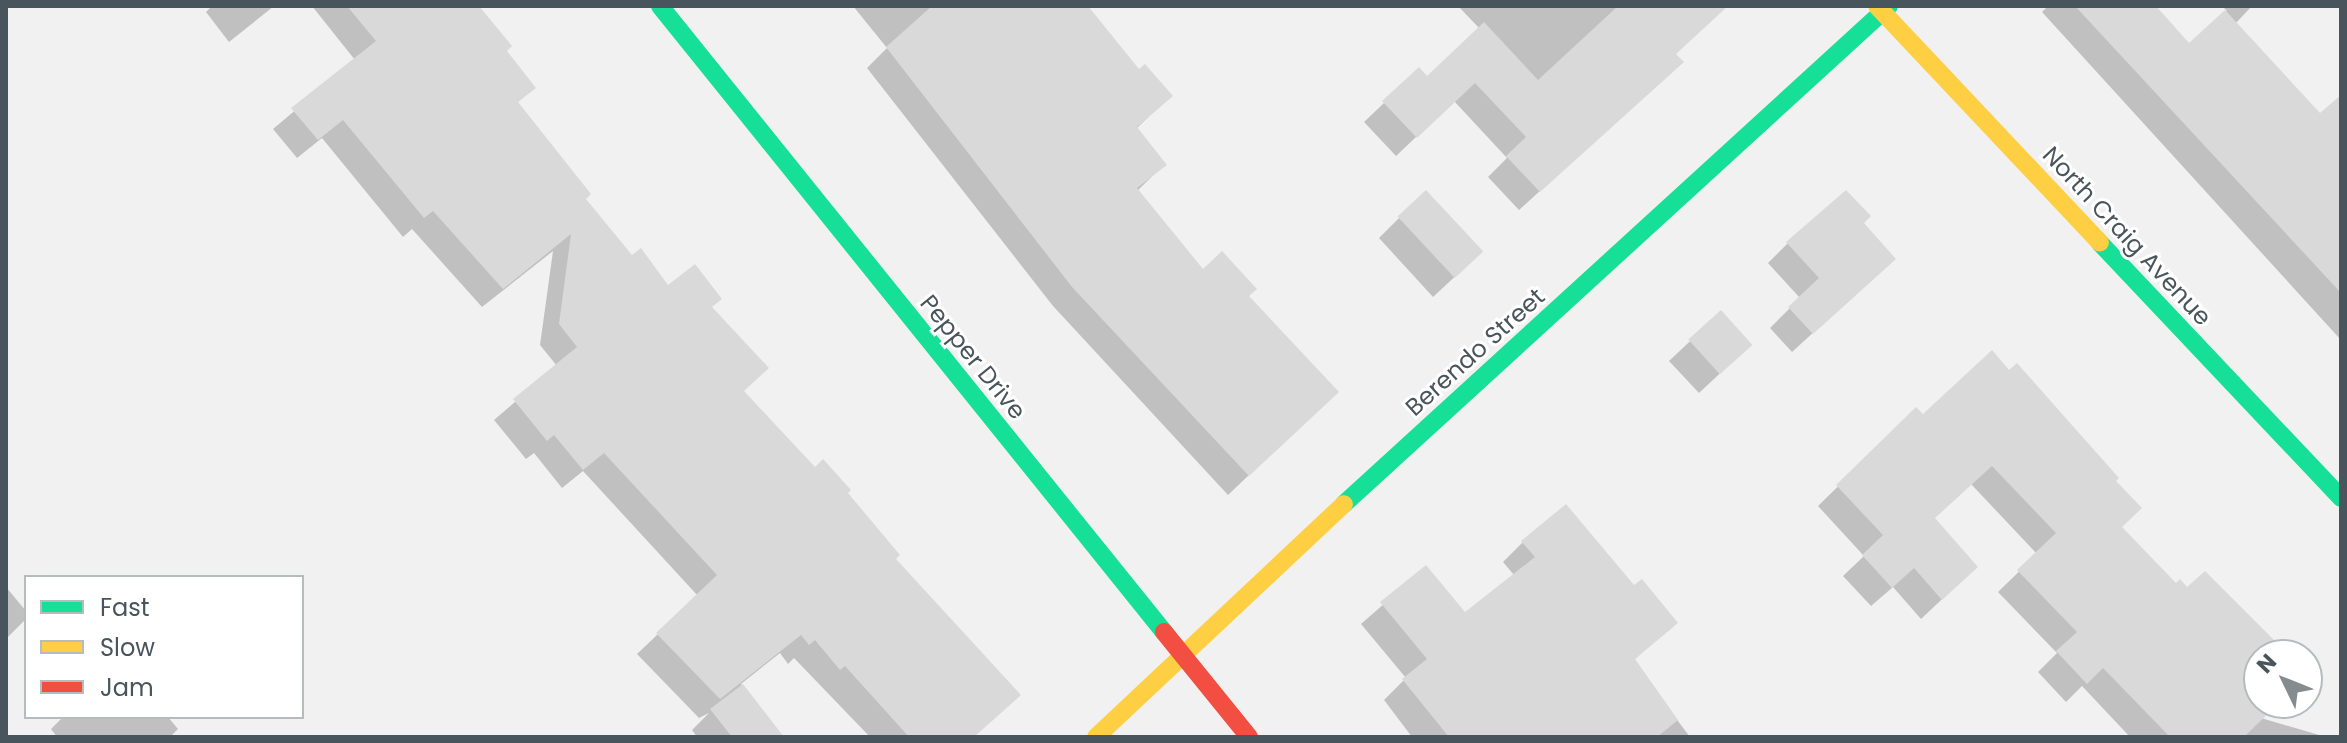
<!DOCTYPE html>
<style>
body{margin:0}
#map{position:relative;width:2347px;height:743px;overflow:hidden;background:#f1f1f1;font-family:Poppins,sans-serif}
div>[style]{position:absolute}
[style*='--x']{left:calc(var(--x)*1px);top:calc(var(--y)*1px);width:calc(var(--w)*1px);rotate:calc(var(--a)*1deg)}
.shadow>*{inset:0;background:#0003}
.building>*{inset:0;background:#d9d9da;transform-origin:0 0}
.fast>*{height:18px;margin:-9px;padding:0 9px;transform-origin:9px;border-radius:9px;background:#16e098}
.slow>*{height:18px;margin:-9px;padding:0 9px;transform-origin:9px;border-radius:9px;background:#ffcf43}
.jam>*{height:18px;margin:-9px;padding:0 9px;transform-origin:9px;border-radius:9px;background:#f24e42}
span{translate:-50% -50%;white-space:nowrap;text-align:center;line-height:1.15;-webkit-text-stroke:6px #fff;paint-order:stroke}
.street-label{font-size:24px;color:#49555c}
.frame{position:absolute;inset:0;border:8px solid #49555c;pointer-events:none}
.legend{position:absolute;left:24px;top:575px;width:280px;height:144px;box-sizing:border-box;background:#fff;border:2px solid #b6bbbe;margin:0;padding:10px 14px;list-style:none;font-size:24px;color:#49555c}
.legend li{display:flex;align-items:center;gap:16px;height:40px}
.legend b{width:40px;border:2px solid #b6bbbe}
.north{position:absolute;left:2243px;top:639px;width:80px;height:80px;box-sizing:border-box;background:#fff;border:2px solid #b6bbbe;border-radius:50%;rotate:313deg;font-size:22px;font-weight:700;line-height:32px;text-align:center;color:#49555c}
.north::after{content:'';display:block;margin:auto;width:28px;height:36px;background:#848c90;clip-path:polygon(50% 0,100% 100%,50% 72%,0 100%)}
</style>
<div id="map">
<div class="shadow">
<div style="clip-path:polygon(212px 6px,274px 6px,229px 42px,206px 12px)"></div>
<div style="clip-path:polygon(312px 6px,467px 6px,533px 87px,516px 104px,584px 199px,632px 258px,668px 288px,710px 308px,742px 392px,815px 469px,846px 493px,894px 559px,973px 737px,870px 737px,794px 658px,788px 664px,780px 653px,741px 684px,779px 734px,697px 737px,692px 730px,709px 713px,699px 718px,637px 654px,698px 596px,583px 471px,562px 488px,534px 453px,526px 459px,494px 420px,557px 366px,540px 345px,553px 251px,482px 307px,412px 229px,403px 237px,322px 138px,297px 158px,273px 129px,355px 60px)"></div>
<div style="clip-path:polygon(853px 6px,1045px 6px,1170px 96px,1136px 129px,1165px 164px,1137px 191px,1203px 272px,1247px 297px,1319px 408px,1228px 495px,1053px 306px,867px 68px,887px 48px)"></div>
<div style="clip-path:polygon(1458px 6px,1692px 6px,1661px 81px,1519px 210px,1488px 177px,1507px 158px,1454px 101px,1396px 156px,1364px 122px,1384px 103px,1426px 78px,1480px 29px)"></div>
<div style="clip-path:polygon(2048px 6px,2153px 6px,2189px 46px,2227px 11px,2222px 6px,2252px 6px,2235px 24px,2320px 116px,2341px 99px,2341px 340px,2042px 12px)"></div>
<div style="clip-path:polygon(1399px 218px,1461px 271px,1433px 297px,1379px 238px)"></div>
<div style="clip-path:polygon(1861px 223px,1873px 278px,1792px 352px,1770px 328px,1800px 298px,1768px 263px,1788px 243px)"></div>
<div style="clip-path:polygon(1720px 313px,1730px 364px,1699px 393px,1669px 361px)"></div>
<div style="clip-path:polygon(1916px 410px,1923px 417px,2113px 481px,2120px 527px,2176px 586px,2283px 655px,2259px 655px,2259px 703px,2276px 703px,2261px 718px,2326px 737px,2130px 737px,2082px 686px,2066px 702px,2038px 672px,2057px 653px,1998px 592px,2037px 554px,1971px 484px,1933px 519px,1955px 587px,1921px 619px,1893px 587px,1871px 606px,1843px 576px,1864px 556px,1818px 506px)"></div>
<div style="clip-path:polygon(1523px 542px,1633px 588px,1675px 622px,1633px 661px,1690px 737px,1412px 737px,1384px 700px,1406px 678px,1361px 624px,1426px 567px,1464px 615px,1514px 575px,1503px 562px)"></div>
<div style="clip-path:polygon(6px 587px,26px 611px,26px 619px,6px 639px)"></div>
<div style="clip-path:polygon(63px 717px,168px 717px,178px 729px,170px 737px,57px 737px,51px 729px)"></div>
</div>
<div class="building">
<div style="clip-path:polygon(347px 6px,479px 6px,512px 46px,507px 51px,536px 88px,518px 102px,591px 194px,586px 199px,632px 255px,641px 248px,668px 285px,695px 264px,722px 299px,712px 307px,769px 368px,744px 391px,815px 467px,823px 459px,851px 490px,848px 493px,900px 555px,896px 559px,1021px 695px,974px 737px,909px 737px,845px 666px,840px 670px,815px 640px,809px 645px,801px 635px,720px 699px,656px 633px,717px 575px,604px 453px,583px 470px,554px 435px,547px 441px,513px 399px,577px 347px,559px 324px,571px 234px,503px 289px,433px 211px,424px 218px,343px 120px,318px 140px,291px 108px,376px 41px)"></div>
<div style="clip-path:polygon(932px 6px,1088px 6px,1139px 69px,1145px 64px,1173px 96px,1137px 127px,1167px 165px,1137px 188px,1203px 269px,1222px 251px,1257px 289px,1249px 296px,1339px 392px,1249px 476px,1072px 287px,886px 47px)"></div>
<div style="clip-path:polygon(1618px 6px,1728px 6px,1676px 54px,1684px 62px,1540px 192px,1506px 156px,1526px 137px,1475px 83px,1417px 138px,1382px 101px,1419px 67px,1427px 76px,1484px 22px,1538px 80px)"></div>
<div style="clip-path:polygon(2075px 6px,2156px 6px,2189px 43px,2225px 10px,2320px 113px,2341px 95px,2341px 293px)"></div>
<div style="left:1426px;top:190px;width:84px;height:39px;rotate:47deg"></div>
<div style="clip-path:polygon(1846px 190px,1871px 216px,1864px 223px,1896px 259px,1813px 334px,1788px 307px,1819px 278px,1786px 242px)"></div>
<div style="left:1721px;top:310px;width:47px;height:44px;rotate:48deg"></div>
<div style="clip-path:polygon(1992px 350px,2009px 370px,2017px 363px,2119px 478px,2116px 481px,2142px 508px,2122px 527px,2176px 583px,2180px 579px,2187px 587px,2205px 571px,2289px 655px,2259px 655px,2259px 703px,2279px 703px,2244px 737px,2170px 737px,2103px 668px,2087px 684px,2056px 651px,2077px 632px,2017px 570px,2056px 533px,1992px 466px,1935px 518px,1978px 567px,1942px 600px,1914px 568px,1892px 588px,1862px 555px,1883px 535px,1836px 485px,1916px 407px,1923px 414px)"></div>
<div style="clip-path:polygon(1566px 504px,1634px 585px,1642px 579px,1678px 623px,1635px 659px,1678px 720px,1657px 737px,1449px 737px,1402px 679px,1427px 659px,1380px 602px,1426px 565px,1465px 612px,1535px 557px,1521px 541px)"></div>
<div style="clip-path:polygon(743px 684px,784px 737px,732px 737px,710px 709px)"></div>
</div>
<div class="fast">
<div style="--x:660;--y:6;--w:804;--a:51.16"></div>
<div style="--x:2100;--y:243;--w:351;--a:46.6"></div>
<div style="--x:1344;--y:504;--w:738;--a:-42.42"></div>
</div>
<div class="slow">
<div style="--x:1877;--y:6;--w:325;--a:46.7"></div>
<div style="--x:1096;--y:737;--w:340;--a:-43.2"></div>
</div>
<div class="jam">
<div style="--x:1164;--y:632;--w:135;--a:51"></div>
</div>
<div class="street-label">
<span style="left:2127px;top:236px;rotate:47deg">North Craig Avenue</span>
<span style="left:1475px;top:352px;rotate:-42deg">Berendo Street</span>
<span style="left:973px;top:357px;rotate:51deg">Pepper Drive</span>
</div>
<div class="frame"></div>
<ul class="legend">
<li><b style="height:10px;background:#16e098"></b>Fast</li>
<li><b style="height:10px;background:#ffcf43"></b>Slow</li>
<li><b style="height:10px;background:#f24e42"></b>Jam</li>
</ul>
<div class="north">N</div>
</div>
